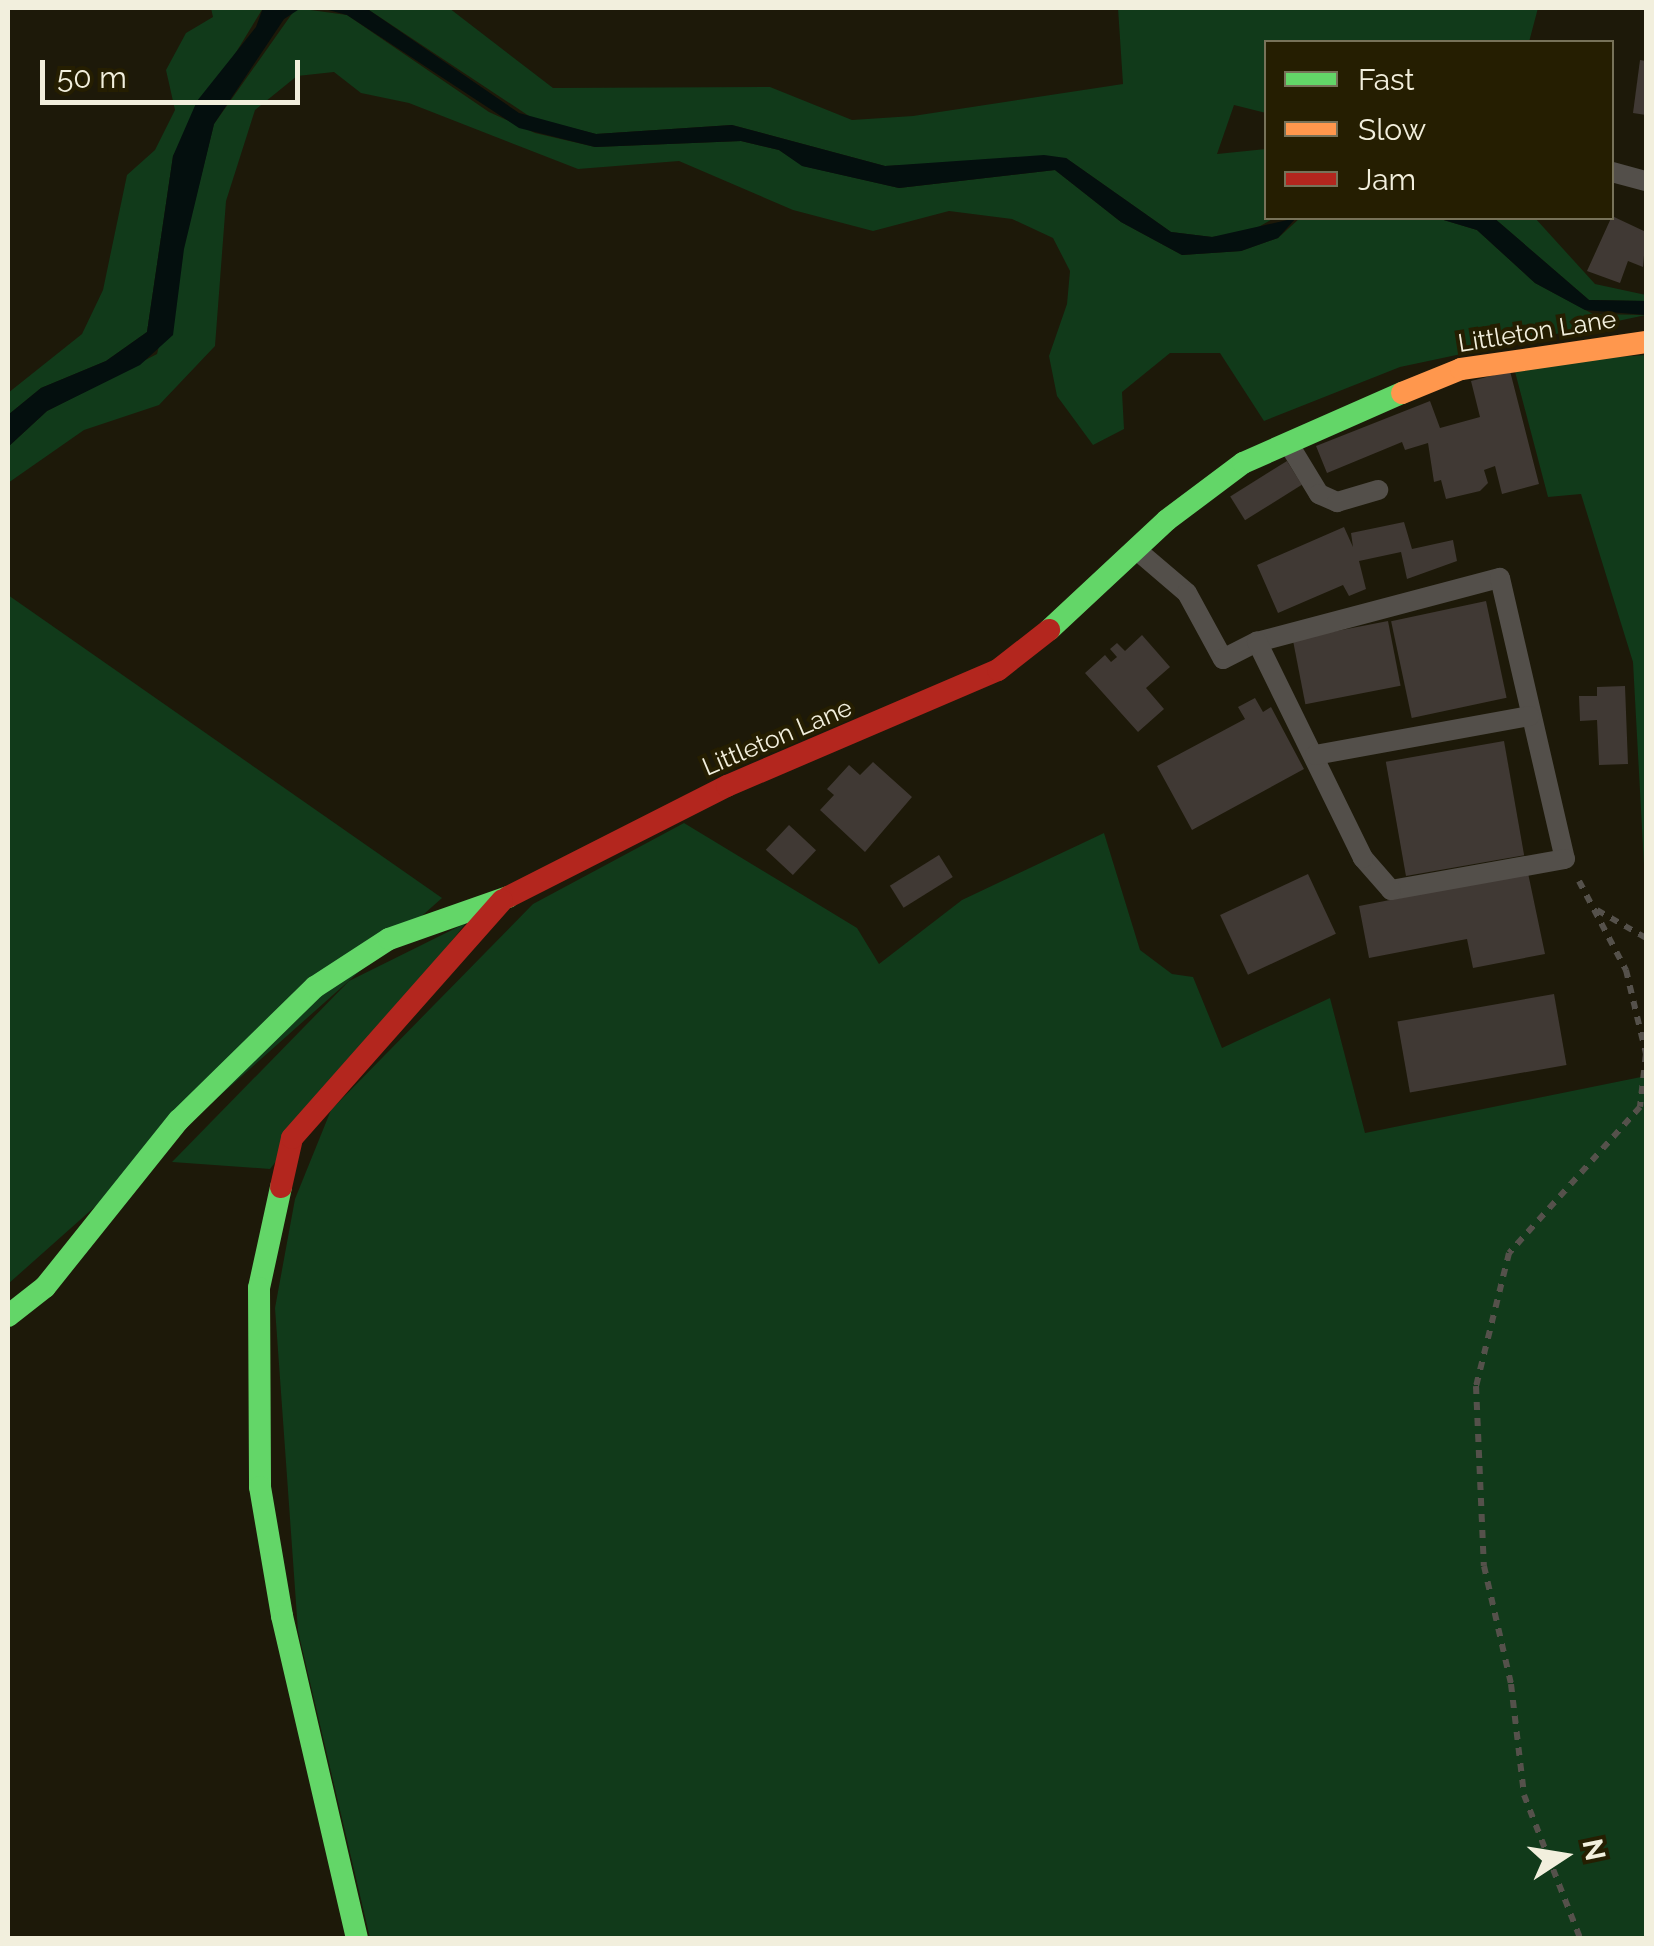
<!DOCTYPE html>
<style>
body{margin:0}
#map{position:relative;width:1654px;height:1946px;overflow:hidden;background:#1d1909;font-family:Raleway,sans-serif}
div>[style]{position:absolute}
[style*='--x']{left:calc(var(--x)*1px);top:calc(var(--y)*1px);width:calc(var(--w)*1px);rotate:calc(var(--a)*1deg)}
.green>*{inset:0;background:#113a1a}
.water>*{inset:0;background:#040f0e}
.building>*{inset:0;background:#403934;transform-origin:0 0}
.path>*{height:6px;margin-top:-3px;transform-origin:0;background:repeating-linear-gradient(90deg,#55514b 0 8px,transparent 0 16px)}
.lane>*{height:20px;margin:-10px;padding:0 10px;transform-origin:10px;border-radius:10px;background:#534f4a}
.fast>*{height:22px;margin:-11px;padding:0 11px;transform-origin:11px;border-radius:11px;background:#63d668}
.slow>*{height:22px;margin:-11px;padding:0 11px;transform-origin:11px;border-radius:11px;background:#ff974d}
.jam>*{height:22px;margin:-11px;padding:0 11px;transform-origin:11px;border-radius:11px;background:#b3261e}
span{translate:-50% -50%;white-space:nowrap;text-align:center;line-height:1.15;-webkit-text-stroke:8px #251e01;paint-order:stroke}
.street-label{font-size:25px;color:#f2efdd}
.frame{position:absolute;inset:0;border:10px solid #f2efdd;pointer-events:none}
.legend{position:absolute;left:1264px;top:40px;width:350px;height:180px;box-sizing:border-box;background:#251e01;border:2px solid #777259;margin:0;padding:12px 18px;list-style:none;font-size:30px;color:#f2efdd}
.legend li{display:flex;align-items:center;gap:20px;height:50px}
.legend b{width:50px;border:2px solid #777259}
.north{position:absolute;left:1514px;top:1806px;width:100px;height:100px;-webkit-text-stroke:8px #251e01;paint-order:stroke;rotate:78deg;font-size:28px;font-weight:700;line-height:40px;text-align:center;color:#f2efdd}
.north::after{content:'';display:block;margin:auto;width:35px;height:45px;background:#f2efdd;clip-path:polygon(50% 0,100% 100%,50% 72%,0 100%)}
.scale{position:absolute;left:40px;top:60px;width:260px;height:45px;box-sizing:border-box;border:5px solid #f2efdd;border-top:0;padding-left:12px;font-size:30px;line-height:35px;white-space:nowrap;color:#f2efdd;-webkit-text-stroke:8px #251e01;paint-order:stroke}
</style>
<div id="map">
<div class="green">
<div style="clip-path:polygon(211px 8px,263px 8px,173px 156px,147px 332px,106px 361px,41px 388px,8px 415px,8px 393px,82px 334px,103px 290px,127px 175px,155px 150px,175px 110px,166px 70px,186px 33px,213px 17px)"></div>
<div style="clip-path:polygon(296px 8px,347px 15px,489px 112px,535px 133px,595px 147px,741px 141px,779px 150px,803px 166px,899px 188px,1055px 170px,1121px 222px,1182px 255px,1241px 251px,1278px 238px,1300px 218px,1437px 218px,1477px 230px,1535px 283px,1593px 314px,1646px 315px,1400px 367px,1264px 421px,1220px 353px,1170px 353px,1122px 392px,1124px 429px,1093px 445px,1057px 396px,1049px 356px,1067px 304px,1070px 271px,1053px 238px,1012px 219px,949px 211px,873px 231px,793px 210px,679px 161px,578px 169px,409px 103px,361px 93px,334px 72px,297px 76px,255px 110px,226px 201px,215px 346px,159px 405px,84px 430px,8px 483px,8px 447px,47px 411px,157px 354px,214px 124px)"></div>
<div style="clip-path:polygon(366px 8px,449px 8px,553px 88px,770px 87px,852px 120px,913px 116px,1123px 84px,1118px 8px,1538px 8px,1529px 42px,1266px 42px,1266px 113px,1234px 105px,1217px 154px,1266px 149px,1266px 218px,1274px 218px,1248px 233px,1212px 237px,1171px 232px,1066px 158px,885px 166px,732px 125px,596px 134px,532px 118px)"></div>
<div style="clip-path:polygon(1494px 218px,1535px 218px,1595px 284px,1646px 295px,1646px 301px,1589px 300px)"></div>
<div style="clip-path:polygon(1646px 355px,1646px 902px,1633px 662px,1581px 494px,1548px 497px,1513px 364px)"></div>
<div style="clip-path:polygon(8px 595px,442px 898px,8px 1284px)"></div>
<div style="clip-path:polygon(684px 823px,857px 928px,879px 964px,962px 900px,1104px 833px,1140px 950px,1172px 974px,1193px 977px,1222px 1048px,1330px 998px,1365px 1133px,1646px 1076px,1646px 1938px,370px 1938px,298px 1631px,275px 1308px,295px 1199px,331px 1110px,533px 904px)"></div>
<div style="clip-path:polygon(466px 923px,270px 1169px,172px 1162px,349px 981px)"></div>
</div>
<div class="water">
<div style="clip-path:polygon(263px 8px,301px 8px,284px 19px,214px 124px,184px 249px,173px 335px,140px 365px,47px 411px,8px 447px,8px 415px,41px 388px,106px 361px,147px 332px,173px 156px,197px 101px,256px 27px)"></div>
<div style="clip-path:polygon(321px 8px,366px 8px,519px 113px,596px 134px,732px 125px,885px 166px,1044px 155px,1066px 158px,1171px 232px,1212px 237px,1296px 218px,1278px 238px,1241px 251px,1182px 255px,1121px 222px,1055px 170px,899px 188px,802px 166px,779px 150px,741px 141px,595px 147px,519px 128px,347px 15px)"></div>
<div style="clip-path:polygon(1437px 218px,1494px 218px,1589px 300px,1646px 301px,1646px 315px,1585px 310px,1535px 283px,1477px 230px)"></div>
</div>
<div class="building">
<div style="clip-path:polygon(1640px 60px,1646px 61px,1646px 115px,1633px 113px)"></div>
<div style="clip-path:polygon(1612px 216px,1646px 232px,1643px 267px,1628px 261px,1620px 283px,1587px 271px)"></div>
<div style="clip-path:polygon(1510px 371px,1539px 484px,1502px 494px,1495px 466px,1484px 470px,1488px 483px,1480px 491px,1446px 499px,1441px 480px,1434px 482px,1428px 443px,1405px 450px,1402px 442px,1327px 473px,1316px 446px,1430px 401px,1440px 428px,1480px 417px,1471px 381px)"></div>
<div style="left:1287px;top:461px;width:28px;height:67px;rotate:58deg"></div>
<div style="clip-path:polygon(1404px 522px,1412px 549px,1453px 540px,1457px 561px,1407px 579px,1401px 552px,1359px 561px,1366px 589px,1349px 596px,1343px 585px,1278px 613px,1257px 565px,1344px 527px,1353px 547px,1351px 533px)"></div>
<div style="left:1486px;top:601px;width:99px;height:97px;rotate:78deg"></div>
<div style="left:1388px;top:621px;width:66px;height:97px;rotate:79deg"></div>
<div style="clip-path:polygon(1142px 635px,1170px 667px,1146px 688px,1164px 709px,1138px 732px,1085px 673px,1105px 655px,1111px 662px,1117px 657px,1110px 649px,1117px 643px,1125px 651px)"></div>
<div style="clip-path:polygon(1625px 686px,1628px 764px,1599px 765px,1597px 720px,1580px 721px,1579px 696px,1597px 696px,1597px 687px)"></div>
<div style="clip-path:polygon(1255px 698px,1263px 712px,1271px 707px,1304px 769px,1192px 830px,1157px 766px,1245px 719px,1238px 707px)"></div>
<div style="left:1504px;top:741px;width:116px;height:120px;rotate:80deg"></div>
<div style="clip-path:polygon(873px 762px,912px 797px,865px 852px,820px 810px,834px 795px,827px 789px,849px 765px,860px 775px)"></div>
<div style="left:789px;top:825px;width:37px;height:34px;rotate:43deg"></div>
<div style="left:939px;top:855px;width:26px;height:58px;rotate:58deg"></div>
<div style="clip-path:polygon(1528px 873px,1545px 954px,1473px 968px,1467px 939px,1369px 958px,1359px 906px)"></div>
<div style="left:1308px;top:874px;width:66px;height:97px;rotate:65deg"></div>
<div style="left:1554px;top:994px;width:72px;height:159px;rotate:80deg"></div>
</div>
<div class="path">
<div style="--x:1579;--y:881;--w:101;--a:62.2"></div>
<div style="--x:1626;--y:970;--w:86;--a:76.6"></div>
<div style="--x:1646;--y:1054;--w:53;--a:96.5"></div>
<div style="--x:1640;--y:1107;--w:196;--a:131.9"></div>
<div style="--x:1509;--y:1253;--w:137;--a:103.9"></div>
<div style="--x:1476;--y:1386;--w:180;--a:87.5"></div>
<div style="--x:1484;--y:1566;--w:121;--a:77.1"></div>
<div style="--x:1511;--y:1684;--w:112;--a:83.3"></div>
<div style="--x:1524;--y:1795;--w:154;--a:68.6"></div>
<div style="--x:1597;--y:910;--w:56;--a:29.7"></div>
</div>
<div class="lane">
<div style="--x:1612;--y:172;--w:35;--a:15"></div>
<div style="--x:1288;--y:443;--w:60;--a:58.7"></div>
<div style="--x:1319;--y:494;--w:20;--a:24"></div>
<div style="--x:1337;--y:502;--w:43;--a:-16.3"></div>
<div style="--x:1139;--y:552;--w:63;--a:40.5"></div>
<div style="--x:1187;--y:593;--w:75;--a:61.4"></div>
<div style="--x:1223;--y:659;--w:38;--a:-27"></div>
<div style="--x:1257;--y:642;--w:251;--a:-14.8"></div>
<div style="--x:1500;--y:578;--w:288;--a:77"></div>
<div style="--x:1565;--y:859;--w:177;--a:169.9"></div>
<div style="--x:1391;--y:890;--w:43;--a:-131.2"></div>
<div style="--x:1363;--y:858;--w:241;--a:-116.1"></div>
<div style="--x:1315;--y:755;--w:218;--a:-10.3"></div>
</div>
<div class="fast">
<div style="--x:1049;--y:630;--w:161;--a:-43"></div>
<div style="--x:1167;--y:520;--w:95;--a:-36.9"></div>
<div style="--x:1243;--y:463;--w:174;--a:-23.8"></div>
<div style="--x:281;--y:1187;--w:103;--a:102.3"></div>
<div style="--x:259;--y:1288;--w:199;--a:89.7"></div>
<div style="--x:260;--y:1487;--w:131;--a:80.3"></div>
<div style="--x:282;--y:1616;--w:331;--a:76.9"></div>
<div style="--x:8;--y:1316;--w:47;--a:-38.1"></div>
<div style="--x:45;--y:1287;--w:214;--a:-51.3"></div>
<div style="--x:179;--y:1120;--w:190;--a:-44.4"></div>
<div style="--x:315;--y:987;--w:88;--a:-33"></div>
<div style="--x:389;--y:939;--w:126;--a:-19.4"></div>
</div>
<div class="slow">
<div style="--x:1402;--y:393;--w:64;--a:-22.1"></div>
<div style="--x:1461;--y:369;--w:187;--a:-8.3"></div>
</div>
<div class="jam">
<div style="--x:508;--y:897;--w:246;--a:-26.9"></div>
<div style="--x:727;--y:786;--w:295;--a:-23.2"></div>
<div style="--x:998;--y:670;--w:65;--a:-38.1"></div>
<div style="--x:281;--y:1187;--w:50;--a:-77.3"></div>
<div style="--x:292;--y:1138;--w:317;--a:-48.5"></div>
</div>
<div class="street-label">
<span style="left:1537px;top:331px;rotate:-9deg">Littleton Lane</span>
<span style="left:777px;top:737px;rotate:-23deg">Littleton Lane</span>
</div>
<div class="frame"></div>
<ul class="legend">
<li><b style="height:12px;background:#63d668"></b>Fast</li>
<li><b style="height:12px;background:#ff974d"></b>Slow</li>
<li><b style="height:12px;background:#b3261e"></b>Jam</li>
</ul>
<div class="north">N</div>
<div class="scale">50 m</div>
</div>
